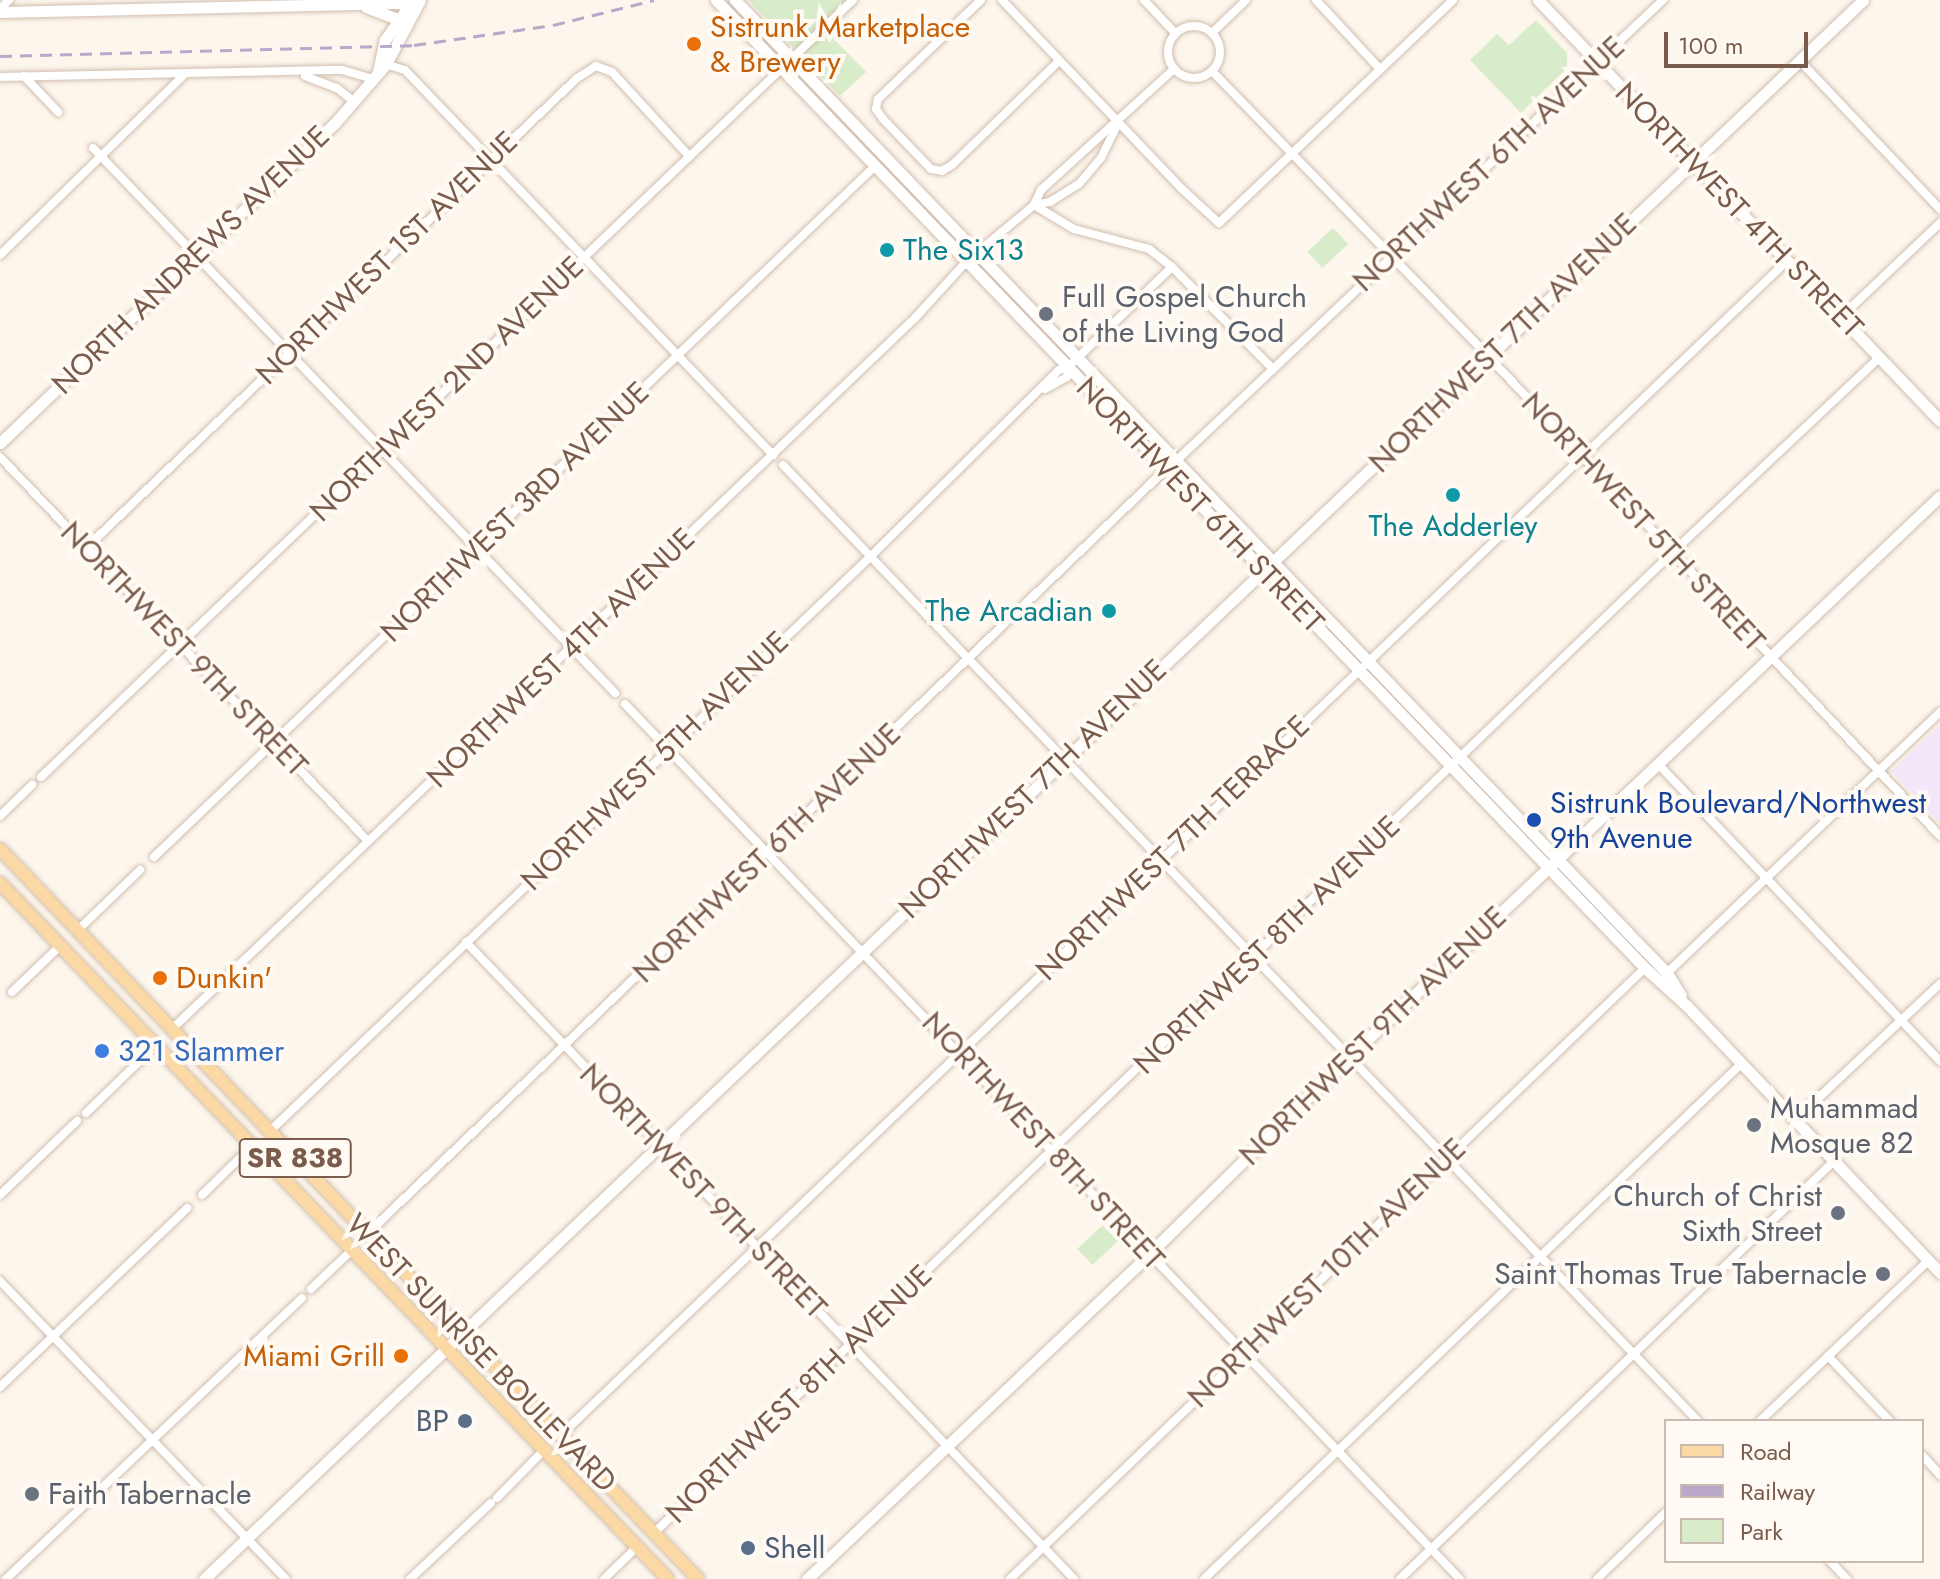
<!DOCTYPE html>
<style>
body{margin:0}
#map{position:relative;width:1940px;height:1579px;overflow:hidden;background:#fdf6ec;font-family:Jost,sans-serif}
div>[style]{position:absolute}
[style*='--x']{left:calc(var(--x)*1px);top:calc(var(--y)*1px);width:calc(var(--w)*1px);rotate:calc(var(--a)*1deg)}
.education>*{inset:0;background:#f3e8fa}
.green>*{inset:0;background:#d8ecc9;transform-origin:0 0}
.roads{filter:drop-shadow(0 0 2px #d1beb0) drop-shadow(0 0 2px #d1beb0)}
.street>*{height:8px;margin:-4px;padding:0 4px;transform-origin:4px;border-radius:4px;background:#fff}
.street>.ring{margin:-4px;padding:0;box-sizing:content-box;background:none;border:8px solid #fff;border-radius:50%}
.secondary>*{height:11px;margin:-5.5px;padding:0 5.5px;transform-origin:5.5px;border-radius:5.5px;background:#fff}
.primary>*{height:12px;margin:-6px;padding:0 6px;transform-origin:6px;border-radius:6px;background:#fbd9a5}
.rail>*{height:3px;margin-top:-1.5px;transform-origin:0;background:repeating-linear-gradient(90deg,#b9a8c9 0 12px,transparent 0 20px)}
.dots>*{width:22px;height:22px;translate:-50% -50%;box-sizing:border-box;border:4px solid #fffaf3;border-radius:50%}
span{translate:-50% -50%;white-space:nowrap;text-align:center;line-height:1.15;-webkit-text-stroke:8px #fffaf3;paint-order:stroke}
.shield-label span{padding:2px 6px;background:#fffaf3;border:2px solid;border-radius:6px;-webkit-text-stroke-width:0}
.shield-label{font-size:28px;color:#7a5c4d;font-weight:700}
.food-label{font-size:30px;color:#c56008}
.left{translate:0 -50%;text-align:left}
.right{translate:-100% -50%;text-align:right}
.street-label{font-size:30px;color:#7a5c4d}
.culture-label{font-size:30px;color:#0d838f}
.worship-label{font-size:30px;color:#5b616d}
.transit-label{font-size:30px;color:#164399}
.shop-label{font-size:30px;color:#366cbe}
.service-label{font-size:30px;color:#4e5e75}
.legend{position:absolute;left:1664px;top:1419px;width:260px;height:144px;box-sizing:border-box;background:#fffaf3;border:2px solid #cabbb1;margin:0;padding:10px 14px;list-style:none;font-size:24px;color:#7a5c4d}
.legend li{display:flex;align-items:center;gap:16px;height:40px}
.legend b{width:40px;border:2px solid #cabbb1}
.scale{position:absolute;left:1664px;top:32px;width:144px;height:36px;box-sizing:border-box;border:4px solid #7a5c4d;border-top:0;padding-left:10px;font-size:24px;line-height:28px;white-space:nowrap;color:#7a5c4d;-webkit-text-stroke:6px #fffaf3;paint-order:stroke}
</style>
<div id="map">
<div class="education">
<div style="clip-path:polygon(1940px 725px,1940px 823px,1891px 771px)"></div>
</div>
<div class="green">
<div style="clip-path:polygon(748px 0,846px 0,820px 25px,866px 72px,840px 96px)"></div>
<div style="clip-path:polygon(1536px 20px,1567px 53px,1567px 68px,1521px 113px,1470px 60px,1497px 34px,1509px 45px)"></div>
<div style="left:1333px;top:228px;width:22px;height:35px;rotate:47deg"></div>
<div style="left:1103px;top:1225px;width:22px;height:35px;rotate:47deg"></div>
</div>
<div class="roads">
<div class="street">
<div style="--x:981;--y:0;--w:143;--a:136.1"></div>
<div style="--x:878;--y:99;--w:10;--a:101"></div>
<div style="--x:876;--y:109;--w:12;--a:55"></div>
<div style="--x:883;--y:119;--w:69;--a:46.2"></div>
<div style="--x:931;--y:169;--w:11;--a:10"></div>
<div style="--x:942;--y:171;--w:13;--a:-32"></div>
<div style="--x:953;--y:164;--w:148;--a:-44.2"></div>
<div style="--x:1002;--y:0;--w:261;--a:46.4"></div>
<div style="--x:1182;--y:189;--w:50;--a:42.6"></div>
<div style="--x:1219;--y:223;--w:323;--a:-43.6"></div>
<div style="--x:1144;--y:0;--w:45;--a:46.8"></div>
<div style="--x:1316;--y:0;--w:94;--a:47.2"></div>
<div style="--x:0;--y:9;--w:13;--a:-45"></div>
<div class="ring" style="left:1168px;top:26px;width:44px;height:44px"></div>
<div style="--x:1212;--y:33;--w:47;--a:-44.1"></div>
<div style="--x:1800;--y:61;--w:204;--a:46.6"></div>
<div style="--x:386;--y:64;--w:20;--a:18"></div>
<div style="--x:405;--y:70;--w:533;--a:46.29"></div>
<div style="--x:1212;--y:71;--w:397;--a:45.9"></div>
<div style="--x:1488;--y:356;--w:659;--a:46.72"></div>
<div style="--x:24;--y:76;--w:50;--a:46.6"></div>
<div style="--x:305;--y:76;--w:34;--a:21"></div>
<div style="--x:337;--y:88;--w:22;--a:39"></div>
<div style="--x:0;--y:77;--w:342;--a:-1.2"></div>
<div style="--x:342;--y:70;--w:32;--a:16"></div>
<div style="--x:93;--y:148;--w:755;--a:46.23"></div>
<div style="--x:1034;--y:205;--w:47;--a:31"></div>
<div style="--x:1074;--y:229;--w:78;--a:14.9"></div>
<div style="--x:1149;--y:249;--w:29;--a:38"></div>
<div style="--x:1172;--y:267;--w:142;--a:45.3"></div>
<div style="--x:1034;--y:205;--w:16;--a:-11"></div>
<div style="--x:1050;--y:202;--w:34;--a:-32"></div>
<div style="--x:1079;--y:184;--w:34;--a:-50"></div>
<div style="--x:1101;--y:158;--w:34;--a:-64"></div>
<div style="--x:0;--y:255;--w:259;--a:-44.4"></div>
<div style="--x:1841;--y:317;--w:137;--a:-43.5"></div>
<div style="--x:1045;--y:389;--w:25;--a:-29"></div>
<div style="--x:1067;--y:377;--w:10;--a:-84"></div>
<div style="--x:0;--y:457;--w:532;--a:46.22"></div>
<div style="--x:1176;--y:461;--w:671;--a:-43.43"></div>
<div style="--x:783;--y:465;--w:1323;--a:46.26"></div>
<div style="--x:87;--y:547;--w:677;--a:-43.74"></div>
<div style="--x:576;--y:79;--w:24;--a:-33"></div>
<div style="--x:596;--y:66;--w:17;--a:21"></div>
<div style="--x:612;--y:72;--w:115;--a:47.5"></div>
<div style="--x:625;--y:704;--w:1209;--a:46.34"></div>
<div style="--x:1659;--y:765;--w:408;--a:46.5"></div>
<div style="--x:41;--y:777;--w:1124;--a:-43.74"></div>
<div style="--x:0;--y:816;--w:45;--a:-44.1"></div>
<div style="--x:154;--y:857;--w:999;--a:-43.78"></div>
<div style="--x:77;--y:931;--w:88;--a:-44.1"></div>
<div style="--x:466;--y:942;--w:881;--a:46.33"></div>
<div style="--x:1667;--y:973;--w:378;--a:-43.7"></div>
<div style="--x:12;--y:992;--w:66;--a:-43.8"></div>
<div style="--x:172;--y:1029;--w:1030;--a:-43.74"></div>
<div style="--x:916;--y:317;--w:76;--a:-47.7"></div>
<div style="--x:967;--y:261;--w:87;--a:-39.9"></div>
<div style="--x:1034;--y:205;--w:17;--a:-65"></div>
<div style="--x:1041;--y:190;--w:180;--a:-42.3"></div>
<div style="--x:86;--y:1113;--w:96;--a:-44.2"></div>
<div style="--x:1795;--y:1120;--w:199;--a:-43.2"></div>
<div style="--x:270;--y:1131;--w:830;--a:-43.73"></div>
<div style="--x:870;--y:557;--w:266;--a:-44.7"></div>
<div style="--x:1059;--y:370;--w:9;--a:-18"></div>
<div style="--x:1068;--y:367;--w:144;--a:-43.9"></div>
<div style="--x:0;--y:1195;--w:107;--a:-43.9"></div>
<div style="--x:202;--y:1195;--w:70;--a:-44.4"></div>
<div style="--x:367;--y:1234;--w:1106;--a:-43.75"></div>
<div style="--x:0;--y:1281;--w:413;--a:46.2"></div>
<div style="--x:311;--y:1289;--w:57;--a:-43.6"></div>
<div style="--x:1828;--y:1356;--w:90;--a:46.4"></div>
<div style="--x:0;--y:1387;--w:259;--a:-43.7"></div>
<div style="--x:1760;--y:1421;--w:232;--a:-43.6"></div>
<div style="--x:560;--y:1436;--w:1700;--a:-43.76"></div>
<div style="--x:1922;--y:1455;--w:27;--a:48"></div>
<div style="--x:497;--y:1498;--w:66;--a:-45.6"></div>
<div style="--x:654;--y:1533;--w:1414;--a:-43.91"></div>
<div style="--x:1673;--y:552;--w:284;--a:-43.3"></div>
<div style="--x:1830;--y:1561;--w:25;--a:47"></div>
<div style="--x:6;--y:1579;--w:408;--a:-43.5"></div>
<div style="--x:410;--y:1579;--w:111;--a:-43.2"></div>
<div style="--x:604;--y:1579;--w:46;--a:-44.1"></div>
<div style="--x:1010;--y:1579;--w:881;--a:-43.9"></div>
<div style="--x:1204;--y:1579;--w:745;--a:-43.8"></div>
<div style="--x:1400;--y:1579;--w:603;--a:-43.92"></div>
<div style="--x:1597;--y:1579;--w:96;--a:-44.2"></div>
</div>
<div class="secondary">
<div style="--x:716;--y:0;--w:1342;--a:46.18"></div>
<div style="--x:1645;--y:968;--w:57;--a:42.1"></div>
<div style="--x:1687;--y:1006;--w:368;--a:46.5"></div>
<div style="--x:735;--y:0;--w:1291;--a:46.25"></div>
<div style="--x:1628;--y:933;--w:56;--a:45.7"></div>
<div style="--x:1667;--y:973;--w:26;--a:58"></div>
<div style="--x:1538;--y:0;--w:582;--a:46.32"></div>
<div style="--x:366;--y:7;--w:34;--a:21"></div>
<div style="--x:0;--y:12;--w:398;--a:-1.3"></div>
<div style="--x:398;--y:3;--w:18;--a:9"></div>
<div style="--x:378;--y:72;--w:33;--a:-78"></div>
<div style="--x:385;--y:40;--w:45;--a:-54.9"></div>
<div style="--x:0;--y:443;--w:462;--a:-43.7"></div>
<div style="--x:334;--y:124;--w:79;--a:-49.1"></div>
<div style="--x:386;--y:64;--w:72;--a:-62"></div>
<div style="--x:204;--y:1579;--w:2290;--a:-43.58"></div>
<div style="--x:807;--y:1579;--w:473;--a:-43.5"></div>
<div style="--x:1150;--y:1253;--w:281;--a:-44.6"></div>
<div style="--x:1350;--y:1056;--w:813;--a:-43.51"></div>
</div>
<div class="primary">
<div style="--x:0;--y:849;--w:1010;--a:46.28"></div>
<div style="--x:0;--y:883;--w:965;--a:46.18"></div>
</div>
</div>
<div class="rail">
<div style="--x:0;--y:56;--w:414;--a:-1.5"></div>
<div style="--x:414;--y:45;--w:140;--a:-8.2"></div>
<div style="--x:553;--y:25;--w:104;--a:-13.9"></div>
</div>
<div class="dots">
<div style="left:694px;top:44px;background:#e8710a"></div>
<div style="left:887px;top:250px;background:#0f9aa8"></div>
<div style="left:1046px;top:314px;background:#6b7280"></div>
<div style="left:1453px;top:495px;background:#0f9aa8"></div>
<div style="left:1109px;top:611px;background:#0f9aa8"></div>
<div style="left:1534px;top:820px;background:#1a4fb4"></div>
<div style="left:160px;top:978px;background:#e8710a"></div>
<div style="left:102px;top:1051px;background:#3f7fe0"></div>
<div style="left:1754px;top:1125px;background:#6b7280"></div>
<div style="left:1838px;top:1213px;background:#6b7280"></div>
<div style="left:1883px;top:1274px;background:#6b7280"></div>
<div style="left:401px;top:1356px;background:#e8710a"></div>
<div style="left:465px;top:1421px;background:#5c6f8a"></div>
<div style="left:32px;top:1494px;background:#6b7280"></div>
<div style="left:748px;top:1548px;background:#5c6f8a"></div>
</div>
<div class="shield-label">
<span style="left:295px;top:1158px">SR 838</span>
</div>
<div class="food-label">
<span class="left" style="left:710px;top:44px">Sistrunk Marketplace<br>&amp; Brewery</span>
<span class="left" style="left:176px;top:978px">Dunkin'</span>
<span class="right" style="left:385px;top:1356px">Miami Grill</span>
</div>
<div class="street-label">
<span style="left:1489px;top:164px;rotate:-43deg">NORTHWEST 6TH AVENUE</span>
<span style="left:1739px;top:210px;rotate:46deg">NORTHWEST 4TH STREET</span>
<span style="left:387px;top:258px;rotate:-44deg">NORTHWEST 1ST AVENUE</span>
<span style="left:191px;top:260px;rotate:-44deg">NORTH ANDREWS AVENUE</span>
<span style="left:1503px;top:343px;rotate:-44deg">NORTHWEST 7TH AVENUE</span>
<span style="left:447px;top:389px;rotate:-44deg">NORTHWEST 2ND AVENUE</span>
<span style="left:1200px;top:505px;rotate:46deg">NORTHWEST 6TH STREET</span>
<span style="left:515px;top:512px;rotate:-44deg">NORTHWEST 3RD AVENUE</span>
<span style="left:1643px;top:522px;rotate:47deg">NORTHWEST 5TH STREET</span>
<span style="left:184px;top:649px;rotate:46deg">NORTHWEST 9TH STREET</span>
<span style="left:561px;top:658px;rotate:-44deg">NORTHWEST 4TH AVENUE</span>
<span style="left:655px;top:761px;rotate:-44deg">NORTHWEST 5TH AVENUE</span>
<span style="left:1033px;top:789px;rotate:-44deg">NORTHWEST 7TH AVENUE</span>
<span style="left:1173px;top:848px;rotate:-44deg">NORTHWEST 7TH TERRACE</span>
<span style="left:767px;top:853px;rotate:-44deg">NORTHWEST 6TH AVENUE</span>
<span style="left:1267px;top:945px;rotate:-44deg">NORTHWEST 8TH AVENUE</span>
<span style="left:1373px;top:1036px;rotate:-44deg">NORTHWEST 9TH AVENUE</span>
<span style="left:1043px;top:1141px;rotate:47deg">NORTHWEST 8TH STREET</span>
<span style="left:703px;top:1191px;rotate:46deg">NORTHWEST 9TH STREET</span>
<span style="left:1327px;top:1273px;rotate:-44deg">NORTHWEST 10TH AVENUE</span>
<span style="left:481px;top:1353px;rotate:46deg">WEST SUNRISE BOULEVARD</span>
<span style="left:799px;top:1394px;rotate:-44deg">NORTHWEST 8TH AVENUE</span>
</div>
<div class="culture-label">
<span class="left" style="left:903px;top:250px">The Six13</span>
<span style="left:1453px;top:526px">The Adderley</span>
<span class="right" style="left:1093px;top:611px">The Arcadian</span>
</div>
<div class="worship-label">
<span class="left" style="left:1062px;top:314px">Full Gospel Church<br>of the Living God</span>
<span class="left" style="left:1770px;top:1125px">Muhammad<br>Mosque 82</span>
<span class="right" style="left:1822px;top:1213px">Church of Christ<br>Sixth Street</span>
<span class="right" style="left:1867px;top:1274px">Saint Thomas True Tabernacle</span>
<span class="left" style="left:48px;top:1494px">Faith Tabernacle</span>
</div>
<div class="transit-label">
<span class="left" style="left:1550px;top:820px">Sistrunk Boulevard/Northwest<br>9th Avenue</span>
</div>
<div class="shop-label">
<span class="left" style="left:118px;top:1051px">321 Slammer</span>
</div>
<div class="service-label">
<span class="right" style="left:449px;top:1421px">BP</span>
<span class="left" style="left:764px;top:1548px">Shell</span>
</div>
<ul class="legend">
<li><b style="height:10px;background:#fbd9a5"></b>Road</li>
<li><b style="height:10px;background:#b9a8c9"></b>Railway</li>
<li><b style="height:22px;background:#d8ecc9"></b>Park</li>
</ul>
<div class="scale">100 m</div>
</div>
